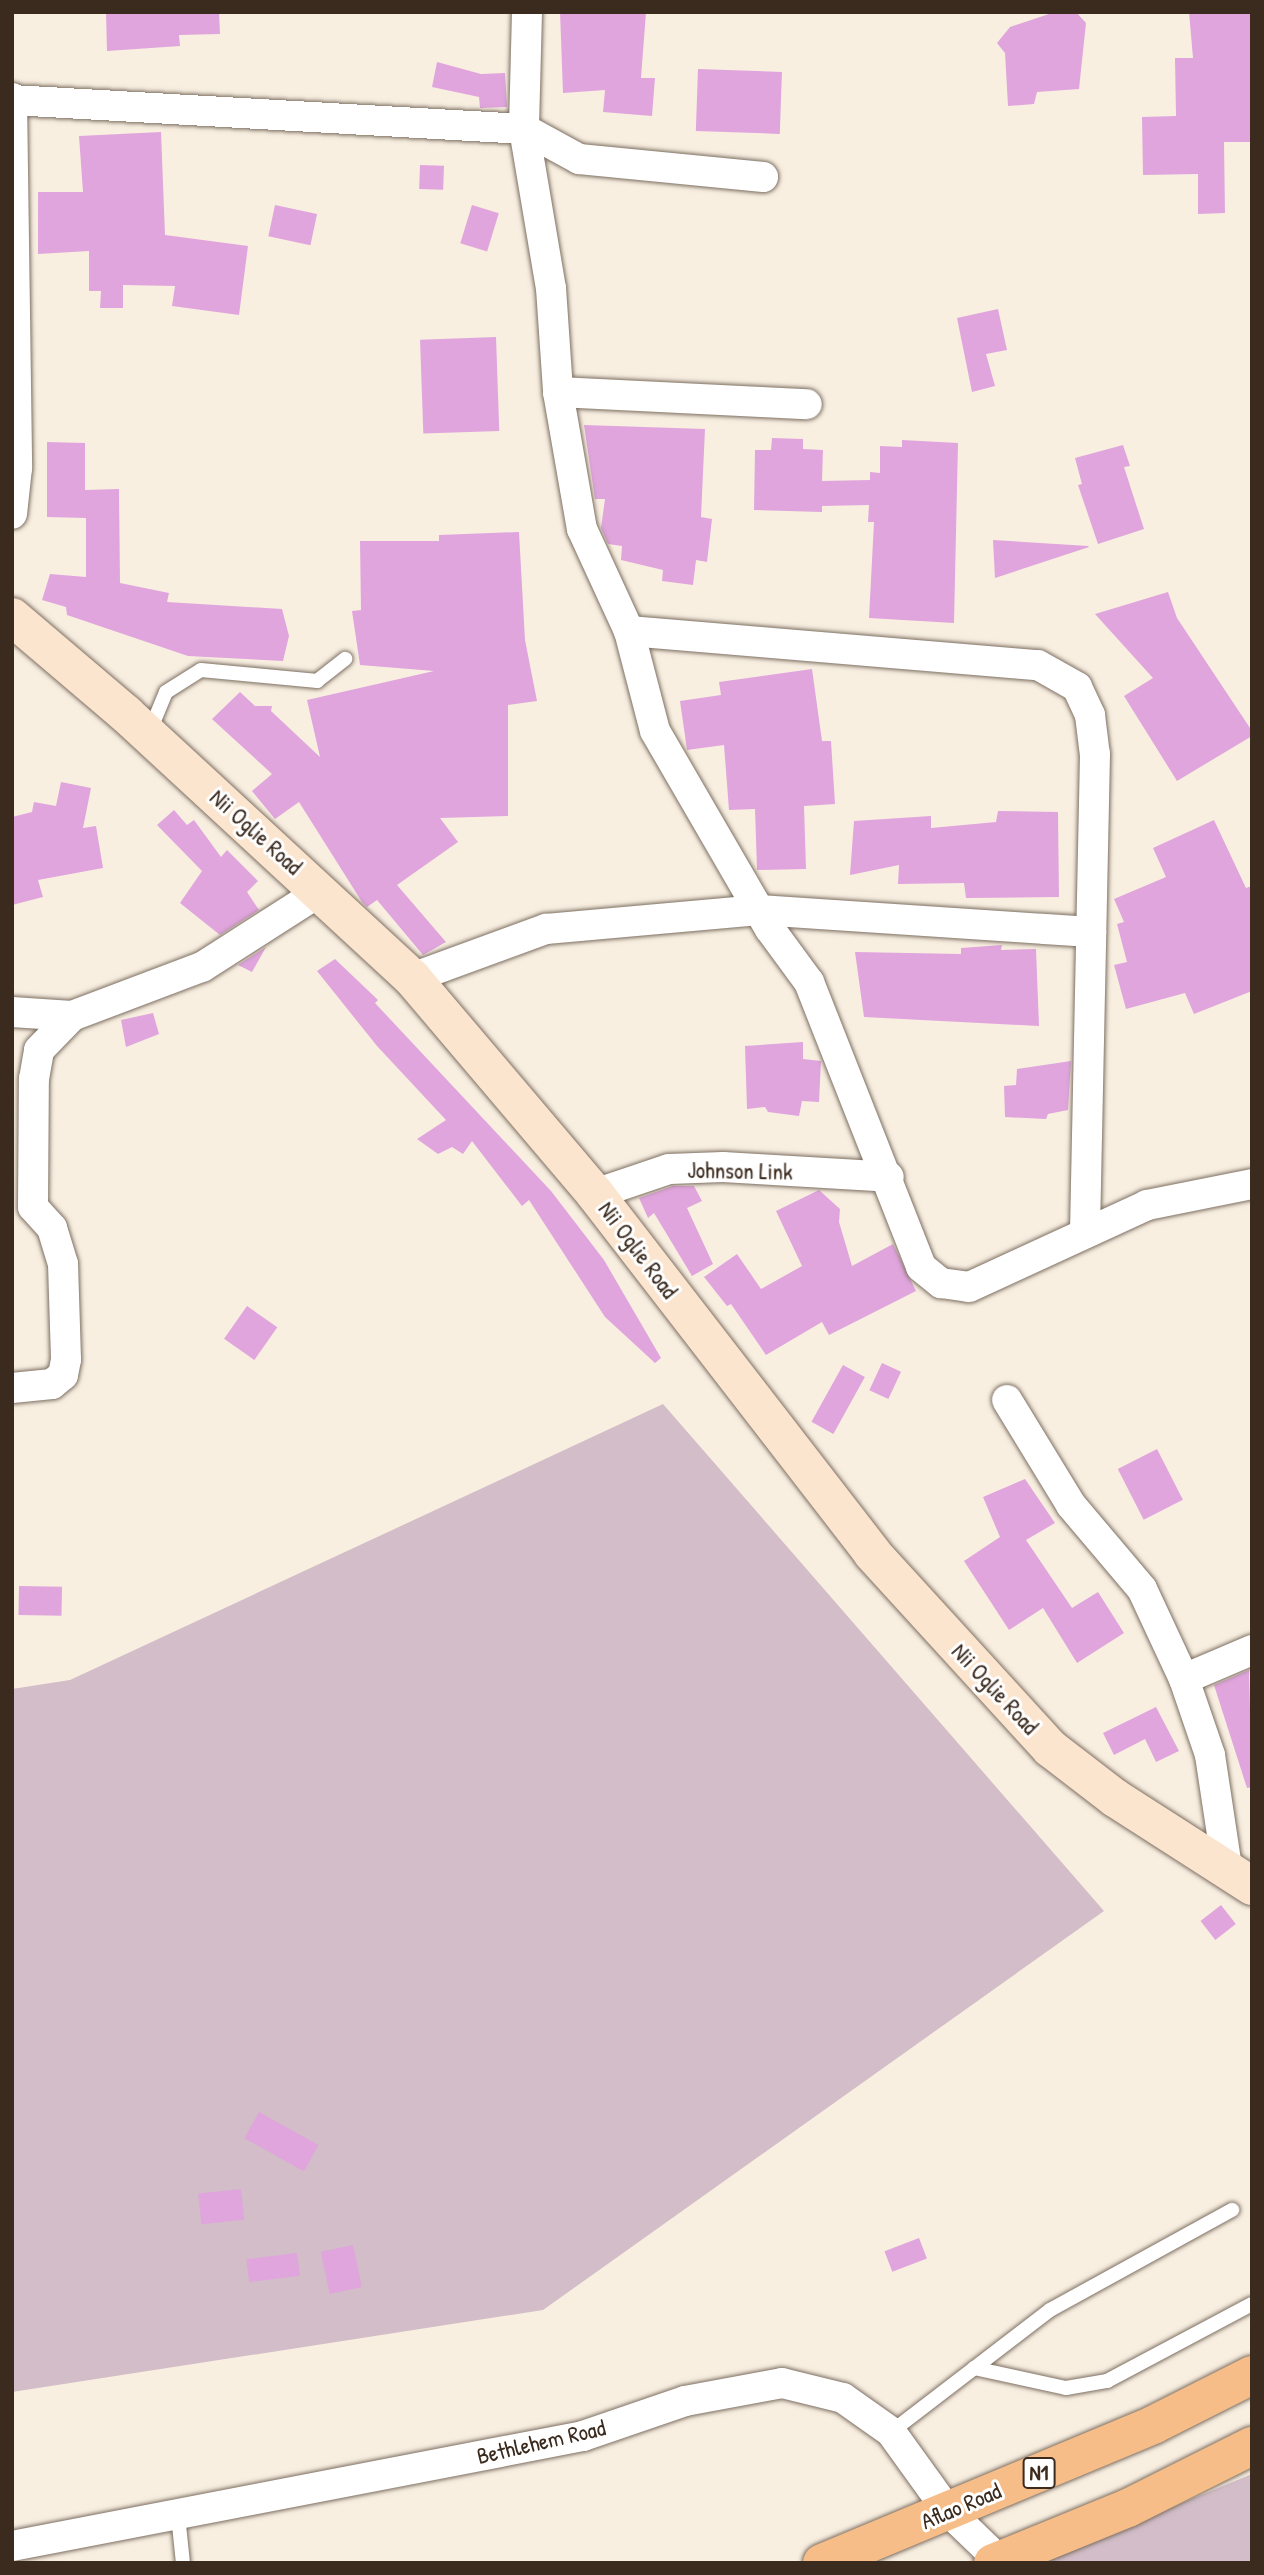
<!DOCTYPE html>
<style>
body{margin:0}
#map{position:relative;width:1264px;height:2575px;overflow:hidden;background:#f8efe1;font-family:"Patrick Hand",sans-serif}
div>[style]{position:absolute}
[style*='--x']{left:calc(var(--x)*1px);top:calc(var(--y)*1px);width:calc(var(--w)*1px);rotate:calc(var(--a)*1deg)}
.industrial>*{inset:0;background:#d2bdc8}
.building>*{inset:0;background:#e0a5dd;transform-origin:0 0}
.roads{filter:drop-shadow(0 0 2px #7d6f62) drop-shadow(0 0 2px #7d6f62)}
.lane>*{height:14px;margin:-7px;padding:0 7px;transform-origin:7px;border-radius:7px;background:#fff}
.street>*{height:30px;margin:-15px;padding:0 15px;transform-origin:15px;border-radius:15px;background:#fff}
.secondary>*{height:38px;margin:-19px;padding:0 19px;transform-origin:19px;border-radius:19px;background:#fce5cf}
.highway>*{height:38px;margin:-19px;padding:0 19px;transform-origin:19px;border-radius:19px;background:#f7bd88}
span{translate:-50% -50%;white-space:nowrap;text-align:center;line-height:1.15;-webkit-text-stroke:6px #fff;paint-order:stroke}
.shield-label span{padding:2px 5px;background:#fff;border:2px solid;border-radius:5px;-webkit-text-stroke-width:0}
.shield-label{font-size:21px;color:#3b2a1e;font-weight:700}
.street-label{font-size:23px;color:#3b2a1e}
.frame{position:absolute;inset:0;border:14px solid #3b2a1e;pointer-events:none}
</style>
<div id="map">
<div class="industrial">
<div style="clip-path:polygon(663px 1404px,1104px 1911px,543px 2310px,12px 2392px,12px 1689px,70px 1680px)"></div>
<div style="clip-path:polygon(1252px 2474px,1252px 2563px,1037px 2563px)"></div>
</div>
<div class="building">
<div style="clip-path:polygon(106px 12px,219px 12px,220px 34px,179px 35px,180px 46px,107px 51px)"></div>
<div style="clip-path:polygon(560px 12px,646px 12px,641px 78px,655px 78px,652px 116px,603px 112px,605px 90px,563px 93px)"></div>
<div style="clip-path:polygon(1055px 12px,1076px 12px,1086px 23px,1079px 89px,1037px 92px,1034px 104px,1008px 106px,1005px 53px,997px 43px,1010px 27px)"></div>
<div style="clip-path:polygon(1189px 12px,1252px 12px,1252px 142px,1224px 142px,1225px 213px,1198px 214px,1198px 174px,1143px 175px,1142px 117px,1176px 116px,1175px 58px,1193px 58px)"></div>
<div style="clip-path:polygon(437px 62px,481px 74px,505px 73px,507px 107px,480px 108px,479px 97px,432px 87px)"></div>
<div style="left:698px;top:69px;width:84px;height:62px;rotate:2deg"></div>
<div style="clip-path:polygon(161px 132px,165px 235px,248px 246px,239px 315px,172px 306px,175px 286px,123px 285px,123px 308px,100px 308px,101px 291px,89px 291px,89px 251px,38px 254px,38px 192px,83px 192px,79px 136px)"></div>
<div style="left:420px;top:165px;width:24px;height:24px;rotate:2deg"></div>
<div style="left:275px;top:205px;width:43px;height:32px;rotate:12deg"></div>
<div style="left:472px;top:205px;width:28px;height:40px;rotate:17deg"></div>
<div style="clip-path:polygon(998px 309px,1007px 350px,986px 354px,995px 386px,972px 392px,957px 318px)"></div>
<div style="left:496px;top:337px;width:94px;height:76px;rotate:88deg"></div>
<div style="clip-path:polygon(584px 425px,705px 429px,701px 517px,712px 519px,707px 562px,696px 560px,693px 585px,662px 581px,663px 570px,621px 560px,622px 546px,608px 544px,601px 528px,605px 499px,595px 499px)"></div>
<div style="clip-path:polygon(772px 438px,803px 439px,803px 449px,823px 450px,822px 481px,870px 480px,870px 472px,880px 473px,880px 446px,902px 447px,902px 440px,958px 443px,954px 623px,869px 618px,874px 522px,868px 522px,869px 505px,822px 506px,822px 512px,754px 510px,755px 450px,771px 450px)"></div>
<div style="clip-path:polygon(47px 442px,85px 443px,85px 490px,119px 489px,120px 583px,169px 593px,167px 602px,282px 609px,289px 636px,283px 661px,188px 656px,67px 615px,66px 607px,42px 600px,50px 574px,86px 577px,86px 518px,47px 517px)"></div>
<div style="clip-path:polygon(1123px 445px,1130px 466px,1124px 467px,1144px 529px,1098px 544px,1078px 485px,1082px 484px,1075px 458px)"></div>
<div style="clip-path:polygon(519px 532px,525px 640px,537px 701px,508px 705px,508px 816px,440px 818px,458px 842px,397px 885px,446px 942px,423px 955px,377px 900px,367px 907px,362px 902px,299px 802px,275px 819px,252px 791px,272px 774px,212px 719px,240px 692px,255px 706px,272px 706px,271px 711px,320px 757px,307px 700px,434px 671px,360px 665px,352px 611px,361px 610px,360px 541px,439px 541px,439px 535px)"></div>
<div style="clip-path:polygon(993px 540px,1088px 546px,1089px 547px,995px 578px)"></div>
<div style="clip-path:polygon(1168px 592px,1177px 618px,1252px 731px,1252px 736px,1177px 781px,1124px 696px,1153px 678px,1095px 614px)"></div>
<div style="clip-path:polygon(812px 669px,822px 741px,831px 741px,835px 804px,804px 806px,806px 869px,757px 870px,755px 809px,729px 810px,724px 745px,687px 750px,680px 701px,721px 695px,719px 682px)"></div>
<div style="clip-path:polygon(61px 782px,91px 788px,83px 828px,96px 826px,103px 868px,38px 880px,43px 897px,12px 905px,12px 817px,32px 812px,34px 802px,56px 806px)"></div>
<div style="clip-path:polygon(174px 810px,187px 825px,194px 820px,221px 857px,227px 850px,258px 881px,247px 892px,259px 910px,220px 935px,180px 903px,202px 871px,157px 825px)"></div>
<div style="clip-path:polygon(998px 811px,1058px 812px,1059px 897px,966px 898px,964px 883px,898px 884px,899px 865px,850px 875px,854px 821px,931px 816px,931px 828px,996px 822px)"></div>
<div style="clip-path:polygon(1214px 820px,1246px 888px,1252px 886px,1252px 991px,1194px 1014px,1185px 993px,1126px 1009px,1114px 965px,1127px 962px,1117px 924px,1124px 922px,1114px 899px,1166px 877px,1153px 848px)"></div>
<div style="clip-path:polygon(1002px 945px,1001px 950px,1036px 949px,1039px 1026px,864px 1017px,855px 952px,961px 954px,961px 948px)"></div>
<div style="clip-path:polygon(266px 947px,252px 972px,238px 965px)"></div>
<div style="clip-path:polygon(335px 959px,378px 1000px,375px 1003px,551px 1191px,604px 1260px,661px 1358px,655px 1363px,605px 1317px,529px 1200px,522px 1206px,472px 1141px,463px 1154px,452px 1147px,438px 1154px,417px 1139px,446px 1120px,377px 1046px,317px 971px)"></div>
<div style="clip-path:polygon(153px 1013px,159px 1034px,126px 1047px,121px 1020px)"></div>
<div style="clip-path:polygon(803px 1042px,803px 1059px,821px 1061px,819px 1102px,802px 1101px,799px 1116px,768px 1112px,765px 1107px,747px 1109px,745px 1046px)"></div>
<div style="clip-path:polygon(1071px 1061px,1068px 1110px,1048px 1114px,1046px 1119px,1005px 1117px,1004px 1086px,1016px 1085px,1017px 1069px)"></div>
<div style="clip-path:polygon(673px 1186px,694px 1186px,702px 1201px,687px 1208px,713px 1264px,692px 1276px,654px 1213px,648px 1218px,639px 1198px)"></div>
<div style="clip-path:polygon(819px 1190px,840px 1209px,839px 1222px,852px 1266px,893px 1244px,916px 1291px,829px 1335px,822px 1322px,766px 1355px,731px 1304px,727px 1306px,704px 1277px,737px 1254px,761px 1289px,802px 1266px,776px 1211px)"></div>
<div style="left:247px;top:1306px;width:37px;height:40px;rotate:35deg"></div>
<div style="left:882px;top:1363px;width:21px;height:30px;rotate:25deg"></div>
<div style="left:843px;top:1365px;width:25px;height:65px;rotate:29deg"></div>
<div style="left:1157px;top:1449px;width:57px;height:44px;rotate:63deg"></div>
<div style="clip-path:polygon(1025px 1479px,1055px 1523px,1026px 1540px,1072px 1608px,1098px 1592px,1124px 1633px,1077px 1663px,1043px 1608px,1009px 1630px,964px 1561px,1000px 1537px,983px 1497px)"></div>
<div style="left:19px;top:1586px;width:43px;height:29px;rotate:1deg"></div>
<div style="clip-path:polygon(1249px 1670px,1252px 1787px,1247px 1788px,1214px 1685px)"></div>
<div style="clip-path:polygon(1156px 1707px,1179px 1751px,1156px 1762px,1145px 1739px,1114px 1755px,1103px 1733px)"></div>
<div style="left:1221px;top:1905px;width:24px;height:26px;rotate:52deg"></div>
<div style="left:259px;top:2112px;width:68px;height:30px;rotate:29deg"></div>
<div style="left:241px;top:2189px;width:31px;height:43px;rotate:84deg"></div>
<div style="left:919px;top:2238px;width:22px;height:37px;rotate:69deg"></div>
<div style="left:353px;top:2245px;width:43px;height:33px;rotate:78deg"></div>
<div style="left:297px;top:2253px;width:23px;height:51px;rotate:83deg"></div>
</div>
<div class="roads">
<div class="lane">
<div style="--x:149;--y:733;--w:44;--a:-67.5"></div>
<div style="--x:166;--y:692;--w:41;--a:-32.2"></div>
<div style="--x:201;--y:670;--w:117;--a:5.4"></div>
<div style="--x:317;--y:681;--w:36;--a:-38"></div>
<div style="--x:974;--y:2368;--w:94;--a:12.3"></div>
<div style="--x:1066;--y:2388;--w:42;--a:-9.7"></div>
<div style="--x:1107;--y:2381;--w:164;--a:-28"></div>
<div style="--x:891;--y:2432;--w:200;--a:-37.5"></div>
<div style="--x:1050;--y:2310;--w:208;--a:-28.8"></div>
<div style="--x:178;--y:2515;--w:48;--a:84.1"></div>
</div>
<div class="street">
<div style="--x:527;--y:12;--w:117;--a:91.5"></div>
<div style="--x:524;--y:129;--w:161;--a:80.4"></div>
<div style="--x:551;--y:288;--w:104;--a:86.1"></div>
<div style="--x:558;--y:392;--w:139;--a:80.1"></div>
<div style="--x:582;--y:529;--w:112;--a:65.3"></div>
<div style="--x:629;--y:631;--w:103;--a:75.4"></div>
<div style="--x:655;--y:731;--w:229;--a:59.9"></div>
<div style="--x:770;--y:929;--w:66;--a:53.7"></div>
<div style="--x:809;--y:982;--w:306;--a:68.5"></div>
<div style="--x:921;--y:1267;--w:26;--a:39"></div>
<div style="--x:941;--y:1283;--w:28;--a:8"></div>
<div style="--x:969;--y:1287;--w:196;--a:-24.7"></div>
<div style="--x:1147;--y:1205;--w:107;--a:-11.3"></div>
<div style="--x:12;--y:98;--w:370;--a:89.2"></div>
<div style="--x:17;--y:468;--w:46;--a:96.2"></div>
<div style="--x:12;--y:100;--w:513;--a:3.24"></div>
<div style="--x:524;--y:129;--w:63;--a:28.6"></div>
<div style="--x:579;--y:159;--w:185;--a:5.6"></div>
<div style="--x:558;--y:392;--w:249;--a:2.8"></div>
<div style="--x:629;--y:631;--w:410;--a:4.8"></div>
<div style="--x:1038;--y:665;--w:45;--a:29.4"></div>
<div style="--x:1077;--y:687;--w:31;--a:65"></div>
<div style="--x:1090;--y:715;--w:39;--a:83"></div>
<div style="--x:1095;--y:754;--w:479;--a:91.2"></div>
<div style="--x:412;--y:978;--w:143;--a:-20.1"></div>
<div style="--x:546;--y:929;--w:214;--a:-5.1"></div>
<div style="--x:759;--y:910;--w:333;--a:3.8"></div>
<div style="--x:12;--y:1012;--w:60;--a:3.8"></div>
<div style="--x:595;--y:1194;--w:78;--a:-18.7"></div>
<div style="--x:669;--y:1169;--w:54;--a:-2.1"></div>
<div style="--x:723;--y:1167;--w:166;--a:3.4"></div>
<div style="--x:12;--y:1388;--w:40;--a:-5.7"></div>
<div style="--x:52;--y:1384;--w:14;--a:-39"></div>
<div style="--x:63;--y:1375;--w:16;--a:-79"></div>
<div style="--x:66;--y:1359;--w:95;--a:-91.8"></div>
<div style="--x:63;--y:1264;--w:38;--a:-107"></div>
<div style="--x:52;--y:1228;--w:28;--a:-132"></div>
<div style="--x:33;--y:1207;--w:128;--a:-89.6"></div>
<div style="--x:34;--y:1079;--w:29;--a:-80"></div>
<div style="--x:39;--y:1050;--w:47;--a:-45.9"></div>
<div style="--x:72;--y:1016;--w:139;--a:-20.7"></div>
<div style="--x:202;--y:967;--w:141;--a:-32.6"></div>
<div style="--x:1007;--y:1400;--w:123;--a:58.6"></div>
<div style="--x:1071;--y:1505;--w:110;--a:49.8"></div>
<div style="--x:1142;--y:1589;--w:99;--a:65"></div>
<div style="--x:1184;--y:1679;--w:80;--a:71.1"></div>
<div style="--x:1210;--y:1755;--w:113;--a:81.4"></div>
<div style="--x:1184;--y:1679;--w:74;--a:-23.1"></div>
<div style="--x:12;--y:2546;--w:581;--a:-10.9"></div>
<div style="--x:583;--y:2436;--w:108;--a:-18.9"></div>
<div style="--x:685;--y:2401;--w:99;--a:-10.5"></div>
<div style="--x:782;--y:2383;--w:63;--a:13.8"></div>
<div style="--x:843;--y:2398;--w:59;--a:35.3"></div>
<div style="--x:891;--y:2432;--w:97;--a:54.2"></div>
<div style="--x:948;--y:2511;--w:71;--a:43.9"></div>
</div>
<div class="secondary">
<div style="--x:12;--y:617;--w:150;--a:40.4"></div>
<div style="--x:126;--y:714;--w:389;--a:42.7"></div>
<div style="--x:412;--y:978;--w:283;--a:49.7"></div>
<div style="--x:595;--y:1194;--w:453;--a:52.3"></div>
<div style="--x:872;--y:1553;--w:264;--a:47.6"></div>
<div style="--x:1050;--y:1748;--w:82;--a:37.6"></div>
<div style="--x:1115;--y:1798;--w:163;--a:32.7"></div>
</div>
<div class="highway">
<div style="--x:822;--y:2563;--w:359;--a:-22.6"></div>
<div style="--x:1153;--y:2425;--w:111;--a:-26.8"></div>
<div style="--x:993;--y:2563;--w:146;--a:-22.2"></div>
<div style="--x:1128;--y:2508;--w:139;--a:-26.6"></div>
</div>
</div>
<div class="shield-label">
<span style="left:1039px;top:2473px">N1</span>
</div>
<div class="street-label">
<span style="left:256px;top:832px;rotate:42deg">Nii Oglie Road</span>
<span style="left:740px;top:1171px;rotate:1deg">Johnson Link</span>
<span style="left:638px;top:1250px;rotate:53deg">Nii Oglie Road</span>
<span style="left:995px;top:1689px;rotate:47deg">Nii Oglie Road</span>
<span style="left:541px;top:2442px;rotate:-13deg">Bethlehem Road</span>
<span style="left:961px;top:2506px;rotate:-23deg">Aflao Road</span>
</div>
<div class="frame"></div>
</div>
